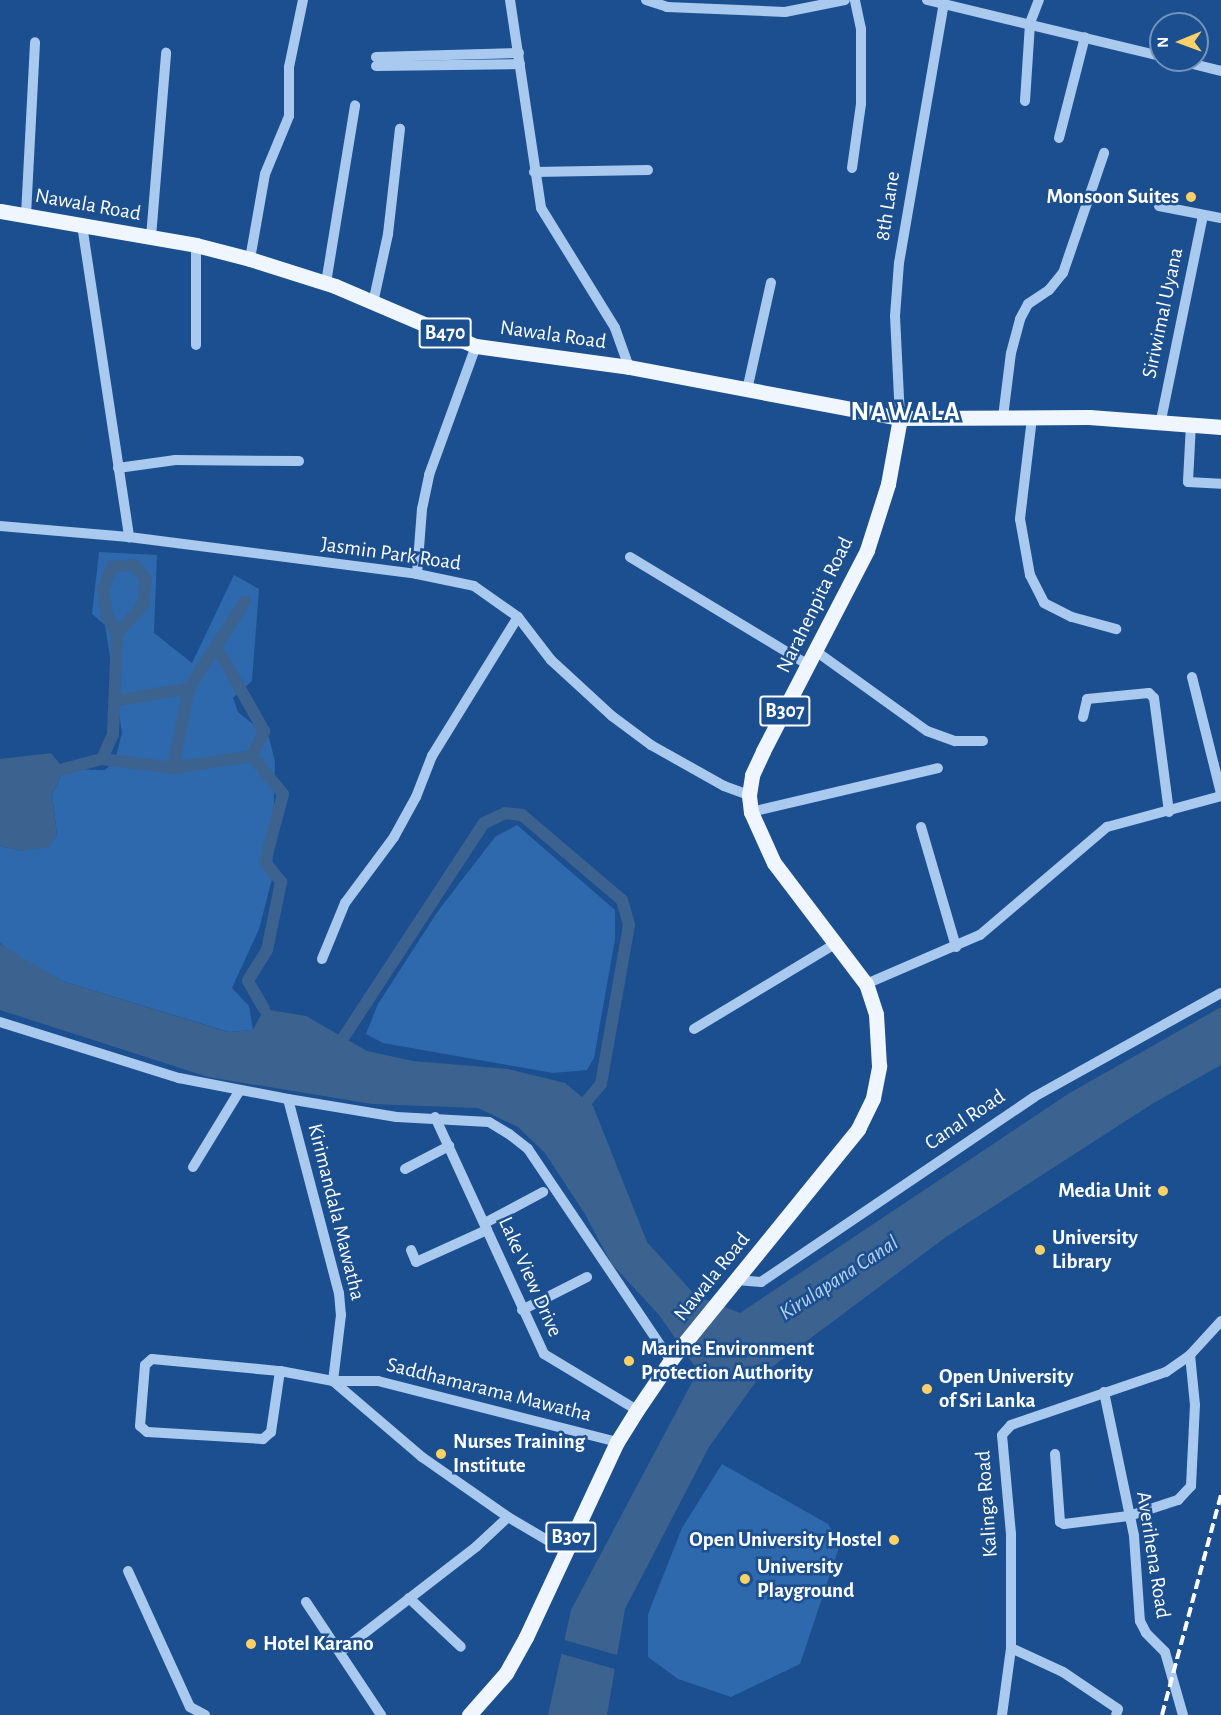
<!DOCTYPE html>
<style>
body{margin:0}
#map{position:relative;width:1221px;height:1715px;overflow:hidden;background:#1b4f8f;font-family:"Alegreya Sans",sans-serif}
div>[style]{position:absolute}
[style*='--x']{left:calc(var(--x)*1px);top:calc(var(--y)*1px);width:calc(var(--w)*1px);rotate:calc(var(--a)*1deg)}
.green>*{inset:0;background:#2e69ad}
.water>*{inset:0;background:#3c6290}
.pier>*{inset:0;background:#1b4f8f;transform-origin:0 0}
.canal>*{height:12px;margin:-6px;padding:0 6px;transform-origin:6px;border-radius:6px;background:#3c6290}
.minor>*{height:10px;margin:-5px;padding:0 5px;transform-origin:5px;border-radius:5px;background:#a9c9ee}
.major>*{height:15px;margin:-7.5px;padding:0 7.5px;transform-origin:7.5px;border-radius:7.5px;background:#f0f6ff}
.rail>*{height:4px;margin-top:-2px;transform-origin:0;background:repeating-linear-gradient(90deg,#fff 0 10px,transparent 0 14.5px)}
.dots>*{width:16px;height:16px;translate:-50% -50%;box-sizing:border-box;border:3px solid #1b4f8f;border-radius:50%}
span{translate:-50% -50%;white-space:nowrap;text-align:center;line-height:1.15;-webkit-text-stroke:5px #1b4f8f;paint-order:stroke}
.shield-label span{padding:2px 4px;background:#1b4f8f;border:2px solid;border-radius:4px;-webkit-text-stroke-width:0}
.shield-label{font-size:20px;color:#fff;font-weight:700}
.poi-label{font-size:21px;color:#fff;font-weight:700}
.right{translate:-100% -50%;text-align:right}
.left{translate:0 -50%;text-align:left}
.street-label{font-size:21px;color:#fff}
.water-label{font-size:22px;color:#b5d3f5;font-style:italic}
.district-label{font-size:27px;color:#fff;font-weight:700;letter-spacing:1.5px}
.north{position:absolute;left:1149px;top:12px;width:60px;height:60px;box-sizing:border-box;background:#1b4f8f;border:2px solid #7695bc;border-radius:50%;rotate:269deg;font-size:16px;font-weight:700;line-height:24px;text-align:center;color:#fff}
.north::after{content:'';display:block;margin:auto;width:21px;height:27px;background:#ffd166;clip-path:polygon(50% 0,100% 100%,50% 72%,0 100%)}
</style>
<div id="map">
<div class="green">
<div style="clip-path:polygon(99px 552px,157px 555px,154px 633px,192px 663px,234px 575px,259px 589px,252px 681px,233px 698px,238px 712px,269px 737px,275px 762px,272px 879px,259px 929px,232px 988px,249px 1006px,253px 1030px,229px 1032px,62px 981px,15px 956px,0 943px,0 846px,23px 851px,57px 835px,52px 795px,64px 769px,105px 770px,115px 760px,122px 733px,105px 625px,92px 614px)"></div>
<div style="clip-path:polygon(517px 825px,615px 910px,615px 939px,594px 1058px,587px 1070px,553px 1073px,383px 1043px,366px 1034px,378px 1004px,438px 911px,495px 837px)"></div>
<div style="clip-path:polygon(722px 1464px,828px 1524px,840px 1544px,800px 1664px,731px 1697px,678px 1679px,648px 1657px,648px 1614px,682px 1528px)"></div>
</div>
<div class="water">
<div style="clip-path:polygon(51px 753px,64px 769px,52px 795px,57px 835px,49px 847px,23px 851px,0 846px,0 759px)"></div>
<div style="clip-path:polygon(0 944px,62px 981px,228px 1032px,253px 1030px,264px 1009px,306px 1016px,367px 1051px,413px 1061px,508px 1069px,565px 1083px,593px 1106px,647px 1242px,695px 1295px,740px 1313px,1068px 1094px,1221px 1007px,1221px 1065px,1152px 1104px,946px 1237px,760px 1376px,709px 1447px,625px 1609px,607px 1715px,548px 1715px,571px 1610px,698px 1371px,659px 1315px,611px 1263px,585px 1214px,545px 1153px,518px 1127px,478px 1108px,372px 1104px,208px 1077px,0 1010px)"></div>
</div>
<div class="pier">
<div style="left:561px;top:1639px;width:61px;height:14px;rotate:16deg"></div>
</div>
<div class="canal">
<div style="--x:216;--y:646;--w:98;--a:60.5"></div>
<div style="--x:264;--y:731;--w:28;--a:116"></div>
<div style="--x:114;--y:701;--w:76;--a:-9.8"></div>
<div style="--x:102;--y:759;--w:72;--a:7.2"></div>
<div style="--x:173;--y:768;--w:80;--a:-8.6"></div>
<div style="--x:252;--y:756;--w:49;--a:50.8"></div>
<div style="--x:283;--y:794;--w:70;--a:104.8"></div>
<div style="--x:265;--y:862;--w:26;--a:51"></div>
<div style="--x:281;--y:882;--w:69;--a:101.6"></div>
<div style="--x:267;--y:950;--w:36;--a:122"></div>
<div style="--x:248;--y:981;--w:32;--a:60"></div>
<div style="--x:173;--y:768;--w:82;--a:-78.7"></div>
<div style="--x:189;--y:688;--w:103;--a:-57.2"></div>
<div style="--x:64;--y:769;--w:39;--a:-15"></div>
<div style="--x:102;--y:759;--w:27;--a:-66"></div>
<div style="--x:113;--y:734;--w:100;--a:-87.7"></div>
<div style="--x:117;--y:634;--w:21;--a:-118"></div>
<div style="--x:107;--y:615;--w:25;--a:-99"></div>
<div style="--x:103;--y:590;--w:25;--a:-69"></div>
<div style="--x:112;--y:567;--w:22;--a:-5"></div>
<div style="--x:134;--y:565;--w:18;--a:49"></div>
<div style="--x:146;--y:579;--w:26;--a:97"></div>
<div style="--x:143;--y:605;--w:39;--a:132"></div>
<div style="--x:336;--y:1049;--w:270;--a:-56.8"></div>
<div style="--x:484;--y:823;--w:23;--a:-25"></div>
<div style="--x:505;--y:813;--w:17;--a:7"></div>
<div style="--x:522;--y:815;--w:131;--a:40.4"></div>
<div style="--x:622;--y:900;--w:26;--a:74"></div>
<div style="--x:629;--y:925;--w:161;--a:100"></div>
<div style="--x:601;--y:1084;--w:38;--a:130"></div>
</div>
<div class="minor">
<div style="--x:510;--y:0;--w:210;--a:81.5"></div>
<div style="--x:541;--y:208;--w:141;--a:58.3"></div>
<div style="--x:615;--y:328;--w:41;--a:70.3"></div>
<div style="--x:646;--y:0;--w:22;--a:18"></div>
<div style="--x:667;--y:7;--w:118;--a:2.4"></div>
<div style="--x:785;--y:12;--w:61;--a:-11.3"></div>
<div style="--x:927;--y:0;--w:241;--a:13.5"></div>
<div style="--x:376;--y:57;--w:143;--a:-1.6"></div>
<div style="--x:1177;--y:60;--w:45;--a:14"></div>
<div style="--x:376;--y:66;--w:144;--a:-0.8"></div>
<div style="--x:1025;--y:101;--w:78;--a:-86.3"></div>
<div style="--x:1030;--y:23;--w:25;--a:-69"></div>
<div style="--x:1059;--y:138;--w:104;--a:-75.6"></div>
<div style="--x:852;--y:168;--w:65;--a:-82"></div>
<div style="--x:861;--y:104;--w:75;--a:-90"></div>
<div style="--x:861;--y:29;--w:30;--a:-102"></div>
<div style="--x:534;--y:172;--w:114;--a:-1"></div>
<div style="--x:1159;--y:206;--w:63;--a:11"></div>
<div style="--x:26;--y:215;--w:173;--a:-87"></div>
<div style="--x:82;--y:225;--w:316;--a:81.4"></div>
<div style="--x:151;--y:237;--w:185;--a:-85.3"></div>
<div style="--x:196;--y:245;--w:100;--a:90"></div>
<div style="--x:250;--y:259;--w:86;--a:-80"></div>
<div style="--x:265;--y:174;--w:63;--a:-67.5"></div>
<div style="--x:289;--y:116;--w:49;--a:-90"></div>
<div style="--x:289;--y:67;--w:68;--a:-78.2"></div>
<div style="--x:326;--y:283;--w:180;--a:-80.7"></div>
<div style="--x:373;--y:303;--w:71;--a:-77.7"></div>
<div style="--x:388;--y:234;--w:106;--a:-83.5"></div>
<div style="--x:747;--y:390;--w:110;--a:-77.4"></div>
<div style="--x:1003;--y:417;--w:64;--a:-82.9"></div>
<div style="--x:1011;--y:353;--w:35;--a:-75"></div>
<div style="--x:1020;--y:319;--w:17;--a:-62"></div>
<div style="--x:1028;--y:304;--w:25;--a:-34"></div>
<div style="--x:1049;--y:290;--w:22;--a:-51"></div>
<div style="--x:1063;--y:273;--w:127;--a:-71.1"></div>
<div style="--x:900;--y:418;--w:102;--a:-92.8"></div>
<div style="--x:895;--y:316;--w:53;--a:-85.7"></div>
<div style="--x:899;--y:263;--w:265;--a:-80.2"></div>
<div style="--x:1032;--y:418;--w:102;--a:96.8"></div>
<div style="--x:1020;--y:519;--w:57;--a:79.9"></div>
<div style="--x:1030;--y:575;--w:31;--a:63"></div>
<div style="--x:1044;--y:603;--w:31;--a:27"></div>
<div style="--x:1072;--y:617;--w:46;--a:15.3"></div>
<div style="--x:1161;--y:420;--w:209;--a:-78.4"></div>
<div style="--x:1191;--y:424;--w:58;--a:93"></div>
<div style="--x:1188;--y:482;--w:33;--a:3"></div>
<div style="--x:118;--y:468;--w:58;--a:-8"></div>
<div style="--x:175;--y:460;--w:124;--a:0.5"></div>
<div style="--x:0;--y:526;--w:129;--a:4.9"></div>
<div style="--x:129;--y:537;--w:290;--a:7.3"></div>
<div style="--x:417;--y:574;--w:58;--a:11.9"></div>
<div style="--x:474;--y:586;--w:54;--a:35.2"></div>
<div style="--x:518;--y:617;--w:54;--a:52.5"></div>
<div style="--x:551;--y:660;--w:83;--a:42.6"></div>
<div style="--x:612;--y:716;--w:49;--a:36.6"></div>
<div style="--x:651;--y:745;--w:84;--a:29.3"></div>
<div style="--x:724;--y:786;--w:27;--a:20"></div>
<div style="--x:630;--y:557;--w:210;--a:31.2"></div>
<div style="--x:417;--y:574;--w:65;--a:-85.6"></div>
<div style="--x:422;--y:509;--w:35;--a:-78"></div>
<div style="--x:429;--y:475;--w:137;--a:-70"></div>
<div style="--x:817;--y:652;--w:135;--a:35.7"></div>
<div style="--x:927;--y:731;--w:30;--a:20"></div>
<div style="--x:955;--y:741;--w:28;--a:0"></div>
<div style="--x:1192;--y:677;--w:120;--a:76"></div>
<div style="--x:1083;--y:717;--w:18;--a:-77"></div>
<div style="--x:1087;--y:699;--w:62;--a:-5.5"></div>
<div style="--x:1149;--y:693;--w:7;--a:45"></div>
<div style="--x:1154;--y:698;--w:115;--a:82.5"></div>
<div style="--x:751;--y:812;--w:192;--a:-13.2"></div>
<div style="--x:921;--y:827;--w:125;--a:73.7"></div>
<div style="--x:322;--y:959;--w:61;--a:-67.7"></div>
<div style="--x:345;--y:903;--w:82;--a:-53.4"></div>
<div style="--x:394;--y:837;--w:46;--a:-61.2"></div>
<div style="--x:416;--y:797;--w:44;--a:-68.7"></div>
<div style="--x:432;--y:756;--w:163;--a:-58.3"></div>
<div style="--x:866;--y:984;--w:124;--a:-23.3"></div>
<div style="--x:980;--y:935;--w:167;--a:-40.4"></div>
<div style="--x:1107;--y:827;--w:118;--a:-15.2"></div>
<div style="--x:0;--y:1022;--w:188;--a:17.4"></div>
<div style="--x:179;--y:1078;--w:111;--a:10.9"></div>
<div style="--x:288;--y:1099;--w:201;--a:75.3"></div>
<div style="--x:339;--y:1293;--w:22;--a:85"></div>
<div style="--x:341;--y:1315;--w:66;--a:96.9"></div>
<div style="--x:333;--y:1381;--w:117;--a:40.5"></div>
<div style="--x:422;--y:1457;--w:105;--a:34.9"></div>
<div style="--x:508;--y:1517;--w:65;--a:30.5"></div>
<div style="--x:694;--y:1029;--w:165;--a:-31.1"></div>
<div style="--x:288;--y:1099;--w:110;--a:9.4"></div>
<div style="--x:397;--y:1117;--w:92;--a:3.1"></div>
<div style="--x:489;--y:1122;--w:23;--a:31"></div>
<div style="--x:509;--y:1134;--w:24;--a:38"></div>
<div style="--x:528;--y:1149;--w:256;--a:56"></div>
<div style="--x:435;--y:1117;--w:261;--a:65.3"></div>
<div style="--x:544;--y:1354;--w:109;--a:31.1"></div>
<div style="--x:193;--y:1167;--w:90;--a:-58.6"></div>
<div style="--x:405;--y:1169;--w:50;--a:-27.6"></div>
<div style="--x:485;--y:1223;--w:66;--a:-28.1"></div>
<div style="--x:411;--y:1250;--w:13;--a:67"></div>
<div style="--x:416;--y:1262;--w:78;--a:-24.3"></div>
<div style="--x:737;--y:1280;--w:24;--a:5"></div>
<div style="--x:761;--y:1282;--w:330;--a:-34.1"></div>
<div style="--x:1034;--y:1097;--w:214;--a:-29.1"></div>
<div style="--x:522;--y:1310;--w:73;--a:-26.9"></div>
<div style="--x:280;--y:1371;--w:62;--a:98.4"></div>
<div style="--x:271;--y:1432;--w:11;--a:139"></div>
<div style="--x:263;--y:1439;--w:116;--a:-176.5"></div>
<div style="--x:147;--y:1432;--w:9;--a:-139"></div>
<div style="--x:140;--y:1426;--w:61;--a:-85.3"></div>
<div style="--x:145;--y:1365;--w:9;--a:-41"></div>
<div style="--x:152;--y:1359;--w:129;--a:5.4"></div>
<div style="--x:280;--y:1371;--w:54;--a:10.7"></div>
<div style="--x:333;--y:1381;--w:45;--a:0"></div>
<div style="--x:378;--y:1381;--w:247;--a:14.3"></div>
<div style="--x:1104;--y:1392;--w:147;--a:78.2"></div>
<div style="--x:1134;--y:1536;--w:85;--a:86"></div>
<div style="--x:1140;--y:1621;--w:13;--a:63"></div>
<div style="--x:1146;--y:1633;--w:27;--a:45"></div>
<div style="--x:1165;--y:1652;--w:66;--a:74.1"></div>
<div style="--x:1055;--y:1454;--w:68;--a:85.8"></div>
<div style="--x:1060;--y:1522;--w:4;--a:27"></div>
<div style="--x:1064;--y:1524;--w:65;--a:-7"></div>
<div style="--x:1129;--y:1516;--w:52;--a:-18.1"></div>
<div style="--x:1178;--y:1500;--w:19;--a:-47"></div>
<div style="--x:1191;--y:1486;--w:81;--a:-87.2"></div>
<div style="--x:1195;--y:1405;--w:50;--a:-95.7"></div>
<div style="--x:128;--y:1571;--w:149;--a:65.5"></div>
<div style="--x:190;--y:1707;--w:17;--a:28"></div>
<div style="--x:409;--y:1598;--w:71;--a:43.3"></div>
<div style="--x:306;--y:1602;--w:136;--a:56.4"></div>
<div style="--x:1011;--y:1648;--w:57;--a:24.8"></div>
<div style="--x:1063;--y:1672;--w:66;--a:33.9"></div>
<div style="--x:1118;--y:1709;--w:6;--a:108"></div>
<div style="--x:340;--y:1652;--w:173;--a:-37.7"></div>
<div style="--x:477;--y:1546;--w:42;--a:-43.1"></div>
<div style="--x:1002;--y:1715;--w:68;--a:-82.3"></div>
<div style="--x:1011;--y:1648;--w:114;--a:-90"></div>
<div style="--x:1011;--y:1534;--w:99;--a:-95.2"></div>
<div style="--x:1002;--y:1435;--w:13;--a:-48"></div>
<div style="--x:1011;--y:1425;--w:164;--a:-18.9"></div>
<div style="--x:1166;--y:1372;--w:29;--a:-35"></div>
<div style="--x:1190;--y:1355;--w:46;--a:-47.6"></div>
</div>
<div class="major">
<div style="--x:0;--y:211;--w:199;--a:9.8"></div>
<div style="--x:196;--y:245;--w:56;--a:14.5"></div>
<div style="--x:250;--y:259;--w:89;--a:17.6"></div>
<div style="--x:335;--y:286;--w:153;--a:23.1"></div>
<div style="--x:476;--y:346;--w:154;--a:7.8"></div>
<div style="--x:629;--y:367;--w:276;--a:10.7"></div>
<div style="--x:900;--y:418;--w:189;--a:-0.3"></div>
<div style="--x:1089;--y:417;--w:132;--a:4.3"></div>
<div style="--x:469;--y:1715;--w:56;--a:-48.6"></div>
<div style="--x:506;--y:1673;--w:41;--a:-60.9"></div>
<div style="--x:526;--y:1637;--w:215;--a:-65"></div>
<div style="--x:617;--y:1442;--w:38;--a:-58"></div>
<div style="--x:637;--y:1410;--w:64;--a:-55.8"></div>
<div style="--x:673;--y:1357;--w:294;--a:-50.9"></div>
<div style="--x:858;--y:1129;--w:34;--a:-64"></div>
<div style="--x:873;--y:1098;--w:33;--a:-79"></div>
<div style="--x:879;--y:1066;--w:52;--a:-93.3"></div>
<div style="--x:876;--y:1014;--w:32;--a:-108"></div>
<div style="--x:866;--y:984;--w:152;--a:-127.2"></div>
<div style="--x:774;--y:863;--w:56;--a:-114.3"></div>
<div style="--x:751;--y:812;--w:17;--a:-97"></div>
<div style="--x:749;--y:795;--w:20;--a:-81"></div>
<div style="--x:752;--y:775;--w:26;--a:-65"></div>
<div style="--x:763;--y:751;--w:226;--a:-62.6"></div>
<div style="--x:867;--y:550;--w:69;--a:-72.3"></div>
<div style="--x:888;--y:484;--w:67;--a:-79.7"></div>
</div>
<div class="rail">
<div style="--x:1162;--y:1715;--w:228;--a:-75"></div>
</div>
<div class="dots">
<div style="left:1191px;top:197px;background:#ffd166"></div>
<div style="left:1163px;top:1191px;background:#ffd166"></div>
<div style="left:1040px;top:1250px;background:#ffd166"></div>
<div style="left:629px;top:1361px;background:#ffd166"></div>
<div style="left:927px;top:1389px;background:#ffd166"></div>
<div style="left:441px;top:1454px;background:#ffd166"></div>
<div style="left:894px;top:1540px;background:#ffd166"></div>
<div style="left:745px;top:1579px;background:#ffd166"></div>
<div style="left:251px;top:1644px;background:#ffd166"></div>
</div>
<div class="shield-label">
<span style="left:445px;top:333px">B470</span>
<span style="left:785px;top:711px">B307</span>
<span style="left:571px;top:1537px">B307</span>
</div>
<div class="poi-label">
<span class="right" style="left:1179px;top:197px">Monsoon Suites</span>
<span class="right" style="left:1151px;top:1191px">Media Unit</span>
<span class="left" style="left:1052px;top:1250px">University<br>Library</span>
<span class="left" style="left:641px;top:1361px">Marine Environment<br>Protection Authority</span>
<span class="left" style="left:939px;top:1389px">Open University<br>of Sri Lanka</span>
<span class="left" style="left:453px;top:1454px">Nurses Training<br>Institute</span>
<span class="right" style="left:882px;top:1540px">Open University Hostel</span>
<span class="left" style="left:757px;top:1579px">University<br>Playground</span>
<span class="left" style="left:263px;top:1644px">Hotel Karano</span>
</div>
<div class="street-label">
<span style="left:88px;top:205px;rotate:10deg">Nawala Road</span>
<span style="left:888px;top:206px;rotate:-81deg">8th Lane</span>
<span style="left:1163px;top:313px;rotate:-78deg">Siriwimal Uyana</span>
<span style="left:553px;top:335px;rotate:8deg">Nawala Road</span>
<span style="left:391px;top:554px;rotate:8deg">Jasmin Park Road</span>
<span style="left:815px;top:605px;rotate:-64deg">Narahenpita Road</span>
<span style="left:965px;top:1120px;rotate:-34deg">Canal Road</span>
<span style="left:336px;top:1212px;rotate:76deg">Kirimandala Mawatha</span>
<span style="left:530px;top:1277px;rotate:66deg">Lake View Drive</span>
<span style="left:712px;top:1277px;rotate:-51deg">Nawala Road</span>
<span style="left:489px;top:1390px;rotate:14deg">Saddhamarama Mawatha</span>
<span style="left:987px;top:1504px;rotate:-94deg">Kalinga Road</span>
<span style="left:1153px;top:1555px;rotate:81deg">Averihena Road</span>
</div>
<div class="water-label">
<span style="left:839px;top:1278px;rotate:-33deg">Kirulapana Canal</span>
</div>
<div class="district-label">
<span style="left:906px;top:412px">NAWALA</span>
</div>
<div class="north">N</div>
</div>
